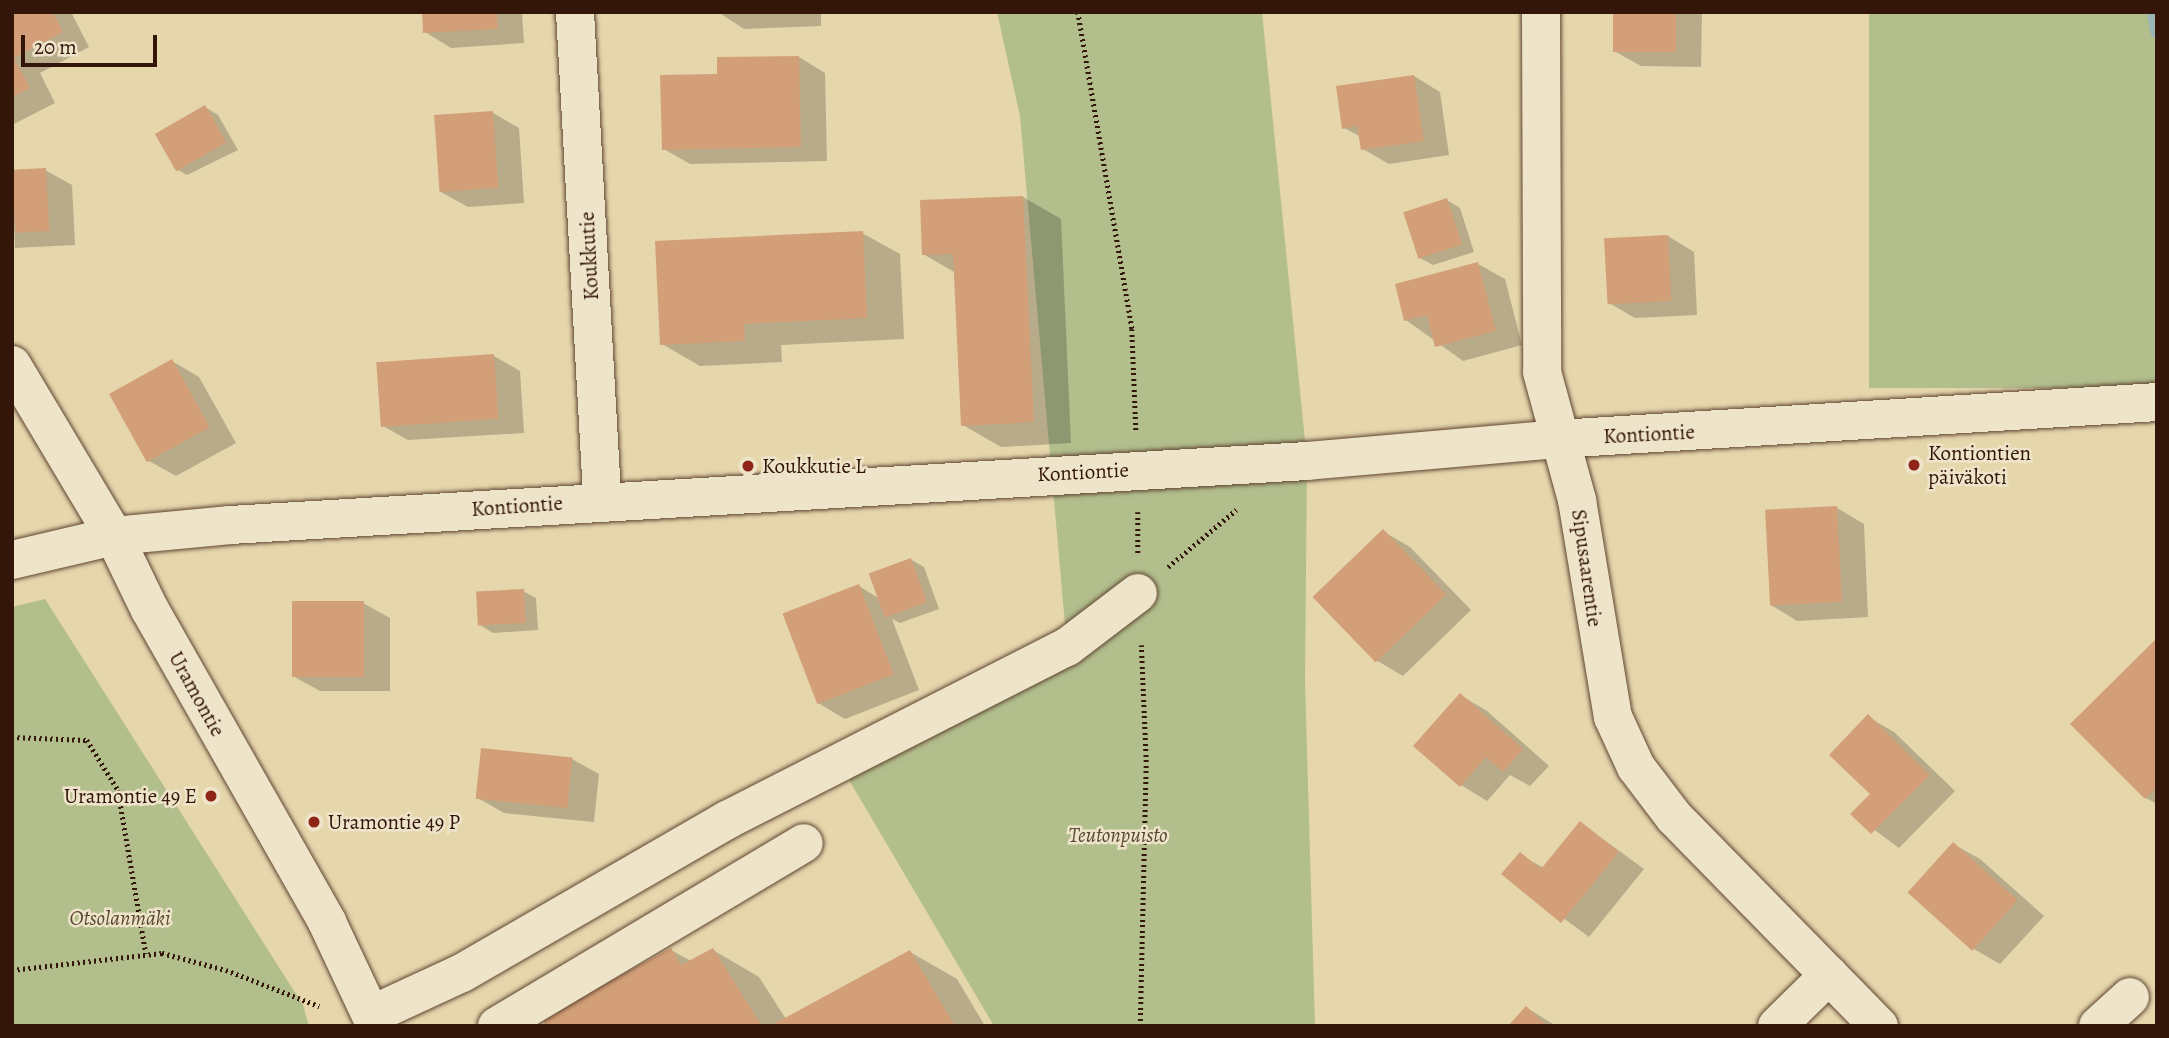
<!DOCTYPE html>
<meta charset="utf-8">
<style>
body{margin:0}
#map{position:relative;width:2169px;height:1038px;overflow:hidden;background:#e5d6ac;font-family:Alegreya,serif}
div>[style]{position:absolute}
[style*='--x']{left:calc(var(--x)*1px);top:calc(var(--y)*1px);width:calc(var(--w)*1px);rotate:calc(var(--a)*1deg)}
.green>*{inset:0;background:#b2be8c;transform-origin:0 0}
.shadow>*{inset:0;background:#0003}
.stream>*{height:14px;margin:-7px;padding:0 7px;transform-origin:7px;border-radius:7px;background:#9cb6b6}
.building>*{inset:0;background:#d39f78;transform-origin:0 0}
.path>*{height:4.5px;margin-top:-2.25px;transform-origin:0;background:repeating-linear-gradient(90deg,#33150a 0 2px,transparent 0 5.5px)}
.roads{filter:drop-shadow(0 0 2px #604532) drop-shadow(0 0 2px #604532)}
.minor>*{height:38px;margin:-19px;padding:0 19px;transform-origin:19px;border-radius:19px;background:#eee4c9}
.dots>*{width:19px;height:19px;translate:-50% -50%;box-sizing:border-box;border:4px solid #eee4c9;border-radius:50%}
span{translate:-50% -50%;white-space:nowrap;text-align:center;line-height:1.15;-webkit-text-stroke:5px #eee4c9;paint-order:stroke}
.street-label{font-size:21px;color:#33150a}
.poi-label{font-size:21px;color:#33150a}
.left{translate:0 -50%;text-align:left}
.right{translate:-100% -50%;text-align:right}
.park-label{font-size:21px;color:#594831;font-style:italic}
.frame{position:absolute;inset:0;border:14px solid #33150a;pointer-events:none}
.scale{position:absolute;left:21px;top:35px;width:136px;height:32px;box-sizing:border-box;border:4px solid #33150a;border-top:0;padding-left:9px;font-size:21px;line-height:24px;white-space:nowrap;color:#33150a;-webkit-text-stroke:5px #eee4c9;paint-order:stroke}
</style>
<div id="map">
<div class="green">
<div style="clip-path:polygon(997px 12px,1262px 12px,1307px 461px,1305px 682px,1315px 1026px,994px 1026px,839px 763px,1067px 647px,1020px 116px)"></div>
<div style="left:1869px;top:12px;width:288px;height:376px"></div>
<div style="clip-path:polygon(45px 599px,303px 1005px,309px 1026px,12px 1026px,12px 607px)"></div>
</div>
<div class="shadow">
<div style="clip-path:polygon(12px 12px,71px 12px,89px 47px,40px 73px,55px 103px,12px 125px)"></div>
<div style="clip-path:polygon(423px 12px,522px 12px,524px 43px,451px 48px,425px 32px)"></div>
<div style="clip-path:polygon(718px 12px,821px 12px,821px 26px,744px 29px)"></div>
<div style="clip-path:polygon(1615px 12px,1702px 12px,1701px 67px,1641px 66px,1614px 51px)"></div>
<div style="clip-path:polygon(799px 57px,825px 73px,827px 161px,690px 164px,664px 149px,719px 76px)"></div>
<div style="clip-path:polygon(1414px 76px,1440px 92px,1449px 155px,1389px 164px,1363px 149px,1361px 137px,1344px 128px)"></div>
<div style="clip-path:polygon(205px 107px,218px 115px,238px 150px,187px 175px,174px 168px)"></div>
<div style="clip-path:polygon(493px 113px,519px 128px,524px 203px,468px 207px,441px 192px)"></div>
<div style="clip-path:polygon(45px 170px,72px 185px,75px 245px,15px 248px,12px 172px)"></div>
<div style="clip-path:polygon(1023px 197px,1061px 219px,1071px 443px,1001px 447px,963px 425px,956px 273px,923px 254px)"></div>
<div style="clip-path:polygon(1447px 200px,1460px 208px,1474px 252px,1433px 265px,1420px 258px)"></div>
<div style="clip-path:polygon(862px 233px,900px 254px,904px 339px,781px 345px,782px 362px,700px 366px,662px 344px)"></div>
<div style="clip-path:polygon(1668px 236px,1694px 252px,1697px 315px,1635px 318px,1609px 303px)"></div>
<div style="clip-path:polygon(1478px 264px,1505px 279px,1522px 345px,1463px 361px,1406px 320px)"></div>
<div style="clip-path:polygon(494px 356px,520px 371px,524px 433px,408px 440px,381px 425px)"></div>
<div style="clip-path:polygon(172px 361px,199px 377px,236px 443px,176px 476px,149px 461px)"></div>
<div style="clip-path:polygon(1837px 508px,1864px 524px,1868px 617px,1797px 621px,1771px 605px)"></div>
<div style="clip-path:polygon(1384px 532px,1410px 547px,1471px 610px,1403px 676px,1376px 660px)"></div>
<div style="clip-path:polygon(910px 559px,924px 567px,939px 609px,900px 623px,892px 619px,919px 690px,845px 719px,818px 703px,859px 586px,880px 599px)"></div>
<div style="clip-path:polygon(523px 591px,536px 598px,538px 630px,493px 633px,480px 625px)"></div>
<div style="clip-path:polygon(363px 603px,390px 618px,390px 691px,320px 691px,293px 676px)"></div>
<div style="clip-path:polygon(2157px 640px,2157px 804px,2146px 798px)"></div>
<div style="clip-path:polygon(1460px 695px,1487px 711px,1549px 766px,1530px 786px,1510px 775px,1487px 801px,1461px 785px)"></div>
<div style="clip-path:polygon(1868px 717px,1894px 732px,1955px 791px,1899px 848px,1853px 814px,1872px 794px)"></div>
<div style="clip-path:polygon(572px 759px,599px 774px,594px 822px,504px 813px,478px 798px)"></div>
<div style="clip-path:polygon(1581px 823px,1644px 869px,1589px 937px,1504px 874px,1520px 855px,1544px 868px)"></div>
<div style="clip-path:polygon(1953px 844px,1980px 859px,2044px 916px,2000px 964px,1974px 949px)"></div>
<div style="clip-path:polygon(671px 950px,691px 961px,713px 950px,759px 977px,786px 1019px,910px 952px,957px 979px,985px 1026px,548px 1026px)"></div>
<div style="clip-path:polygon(1527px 1008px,1553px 1024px,1555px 1026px,1511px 1026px)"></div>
</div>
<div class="stream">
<div style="--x:2154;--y:12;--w:20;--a:81"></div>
</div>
<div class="building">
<div style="clip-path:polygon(12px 12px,53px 12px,63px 32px,14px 58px,30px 88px,12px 97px)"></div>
<div style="clip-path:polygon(422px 12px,497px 12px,498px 29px,423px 33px)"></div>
<div style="left:1613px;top:12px;width:63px;height:40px"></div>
<div style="clip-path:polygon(799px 56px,801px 147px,662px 150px,660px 75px,717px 74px,717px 57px)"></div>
<div style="clip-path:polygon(1414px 75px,1424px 141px,1361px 150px,1357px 126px,1342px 129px,1336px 86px)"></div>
<div style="left:205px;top:105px;width:43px;height:58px;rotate:60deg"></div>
<div style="left:493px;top:111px;width:77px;height:59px;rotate:86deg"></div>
<div style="left:46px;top:168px;width:63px;height:34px;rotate:87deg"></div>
<div style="clip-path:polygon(1023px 196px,1034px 422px,961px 426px,953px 254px,922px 255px,920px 200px)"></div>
<div style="left:1447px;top:198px;width:49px;height:46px;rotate:72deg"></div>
<div style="clip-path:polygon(863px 231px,867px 318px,744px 324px,745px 341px,660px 345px,655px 241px)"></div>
<div style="left:1668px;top:235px;width:66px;height:64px;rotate:87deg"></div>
<div style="clip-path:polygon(1478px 262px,1496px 331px,1435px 347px,1427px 315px,1404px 321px,1395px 284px)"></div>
<div style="left:494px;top:354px;width:65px;height:118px;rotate:86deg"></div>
<div style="left:172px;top:359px;width:78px;height:72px;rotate:61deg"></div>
<div style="left:1837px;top:506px;width:96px;height:72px;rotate:87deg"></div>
<div style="left:1383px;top:529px;width:91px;height:98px;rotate:46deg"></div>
<div style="left:911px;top:558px;width:47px;height:45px;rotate:70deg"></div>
<div style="left:859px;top:584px;width:97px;height:82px;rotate:69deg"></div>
<div style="left:524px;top:589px;width:34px;height:48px;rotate:87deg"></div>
<div style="left:292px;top:601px;width:72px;height:76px"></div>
<div style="clip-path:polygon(2157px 638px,2157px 787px,2145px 799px,2070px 724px)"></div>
<div style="clip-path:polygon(1460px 693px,1523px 749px,1503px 772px,1486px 757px,1460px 787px,1413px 746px)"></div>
<div style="clip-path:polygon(1868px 714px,1930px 775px,1871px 834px,1850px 814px,1870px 794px,1829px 755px)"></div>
<div style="left:481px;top:748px;width:92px;height:51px;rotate:6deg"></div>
<div style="clip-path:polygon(1580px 821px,1619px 852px,1561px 923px,1501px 874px,1520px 852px,1541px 869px)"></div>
<div style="left:1953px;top:842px;width:87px;height:68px;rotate:42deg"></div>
<div style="clip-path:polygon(671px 948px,681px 965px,713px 948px,762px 1026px,546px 1026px,542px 1018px)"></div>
<div style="clip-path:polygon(910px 950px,955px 1026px,770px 1026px)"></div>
<div style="clip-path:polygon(1526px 1006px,1547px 1026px,1508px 1026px)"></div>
</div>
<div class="path">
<div style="--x:1078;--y:12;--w:322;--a:80.3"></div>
<div style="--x:1132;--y:329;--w:101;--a:87.7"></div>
<div style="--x:1138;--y:512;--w:41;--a:90"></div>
<div style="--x:1168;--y:567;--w:89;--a:-40"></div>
<div style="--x:12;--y:737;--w:75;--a:2.3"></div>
<div style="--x:87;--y:740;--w:59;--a:58.2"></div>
<div style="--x:118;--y:790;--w:166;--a:80.3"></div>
<div style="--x:12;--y:970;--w:151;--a:-6.5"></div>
<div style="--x:162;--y:953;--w:66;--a:14.9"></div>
<div style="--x:226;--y:970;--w:100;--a:21.2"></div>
<div style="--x:1140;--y:1026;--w:264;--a:-88.7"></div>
<div style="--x:1146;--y:762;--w:117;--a:-92.4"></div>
</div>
<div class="roads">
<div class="minor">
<div style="--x:575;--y:12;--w:489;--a:86.8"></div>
<div style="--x:1541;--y:12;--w:360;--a:89.8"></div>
<div style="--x:1542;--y:372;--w:133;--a:74.7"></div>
<div style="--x:1577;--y:500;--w:220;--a:80.6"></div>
<div style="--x:1613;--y:717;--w:55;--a:65.3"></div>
<div style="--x:1636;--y:767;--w:63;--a:52.8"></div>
<div style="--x:1674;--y:817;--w:293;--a:45.6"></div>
<div style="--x:12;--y:365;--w:199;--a:59.2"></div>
<div style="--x:114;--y:536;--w:82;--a:64.1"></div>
<div style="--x:150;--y:610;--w:359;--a:60.4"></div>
<div style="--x:327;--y:922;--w:115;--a:64.8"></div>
<div style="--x:12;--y:560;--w:105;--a:-13.2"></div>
<div style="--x:114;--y:536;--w:117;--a:-5.4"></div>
<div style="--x:230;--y:525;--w:1079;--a:-3.4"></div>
<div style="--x:1307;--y:461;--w:252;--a:-5"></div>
<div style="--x:1558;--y:439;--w:600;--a:-3.53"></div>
<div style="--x:371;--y:1015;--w:100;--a:-24.8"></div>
<div style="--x:462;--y:973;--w:306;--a:-30"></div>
<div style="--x:727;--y:820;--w:381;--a:-27"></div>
<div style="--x:1067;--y:647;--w:89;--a:-37.3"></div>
<div style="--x:497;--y:1026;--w:357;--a:-30.8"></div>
<div style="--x:1777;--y:1026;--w:73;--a:-44.4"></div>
<div style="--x:2098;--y:1026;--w:43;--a:-42.2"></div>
</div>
</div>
<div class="dots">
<div style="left:1914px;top:465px;background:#8f2418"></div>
<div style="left:748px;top:466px;background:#8f2418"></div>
<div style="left:211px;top:796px;background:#8f2418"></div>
<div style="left:314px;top:822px;background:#8f2418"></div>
</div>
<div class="street-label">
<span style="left:589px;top:256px;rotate:-93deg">Koukkutie</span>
<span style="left:1649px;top:434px;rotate:-3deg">Kontiontie</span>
<span style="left:1083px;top:472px;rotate:-3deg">Kontiontie</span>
<span style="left:517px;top:506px;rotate:-4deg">Kontiontie</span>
<span style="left:1587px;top:568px;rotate:82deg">Sipusaarentie</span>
<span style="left:197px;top:694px;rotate:61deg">Uramontie</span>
</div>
<div class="poi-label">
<span class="left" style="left:1928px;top:465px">Kontiontien<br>päiväkoti</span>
<span class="left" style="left:762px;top:466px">Koukkutie L</span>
<span class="right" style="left:197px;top:796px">Uramontie 49 E</span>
<span class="left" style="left:328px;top:822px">Uramontie 49 P</span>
</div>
<div class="park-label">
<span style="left:1118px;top:835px">Teutonpuisto</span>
<span style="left:120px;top:918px">Otsolanmäki</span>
</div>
<div class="frame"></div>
<div class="scale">20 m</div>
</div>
